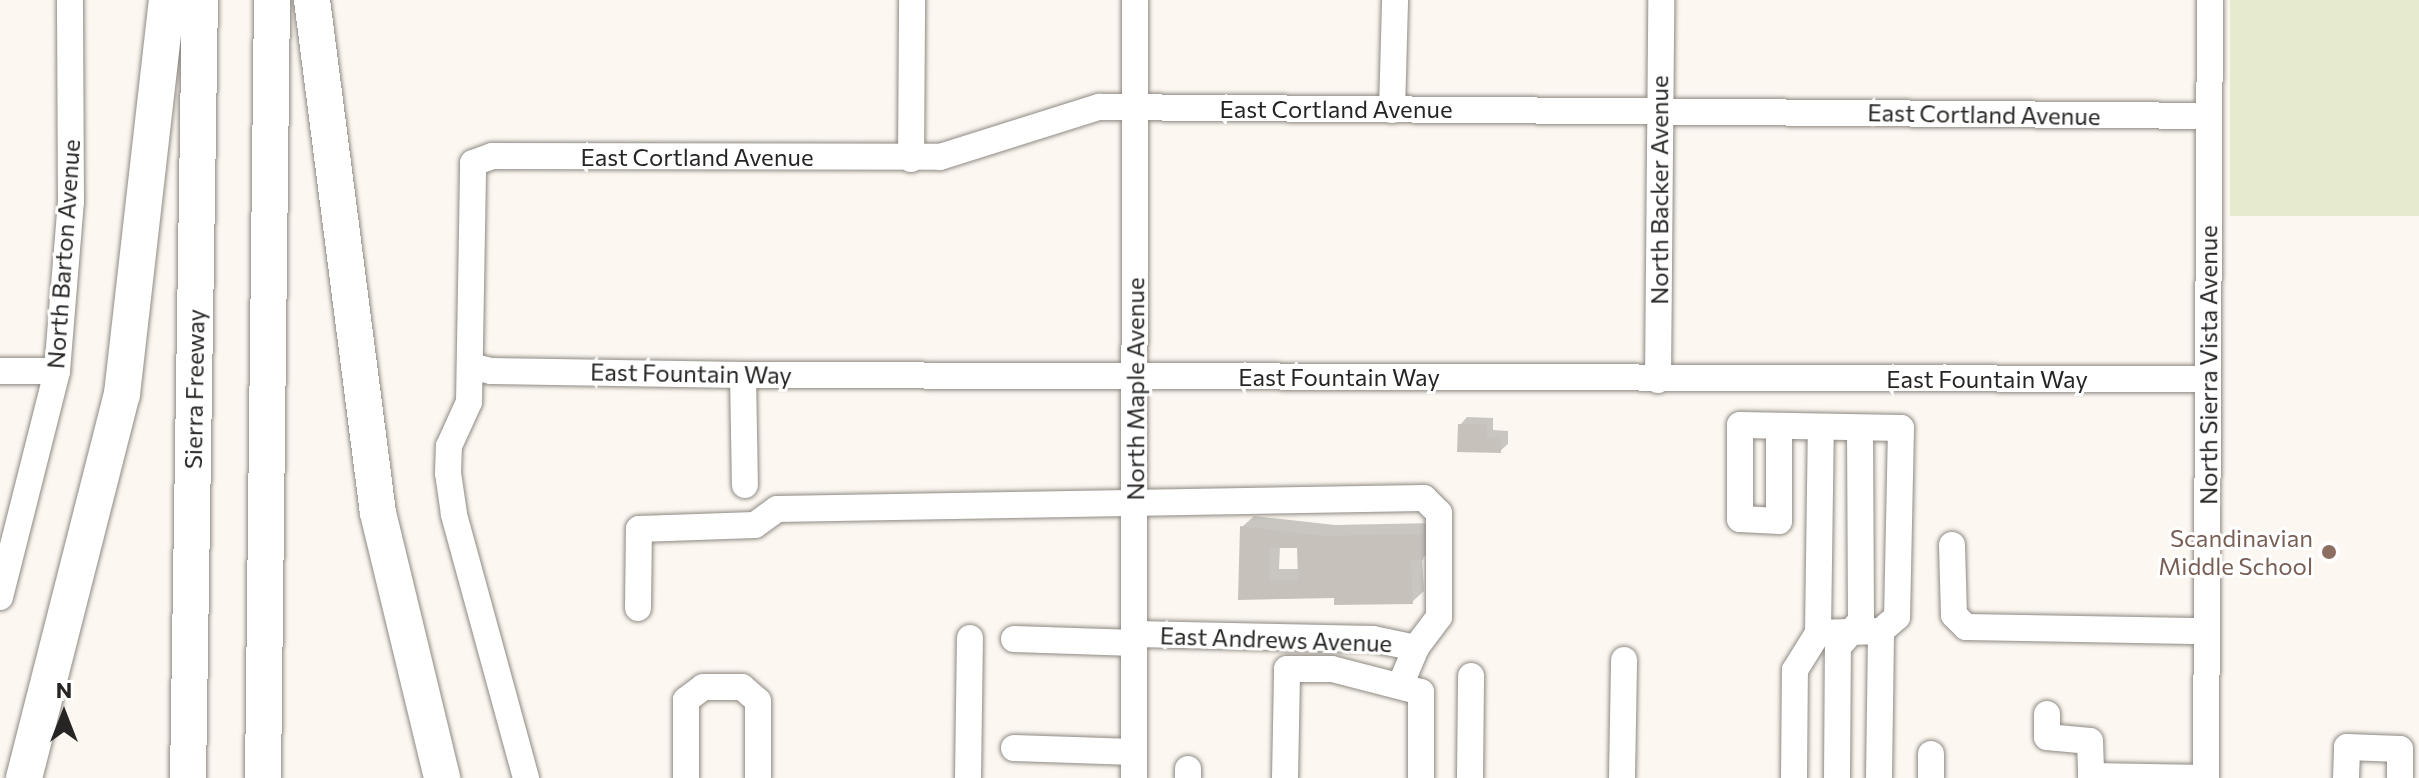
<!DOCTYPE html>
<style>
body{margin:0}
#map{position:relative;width:2419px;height:778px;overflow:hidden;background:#fcf7f0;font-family:Commissioner,sans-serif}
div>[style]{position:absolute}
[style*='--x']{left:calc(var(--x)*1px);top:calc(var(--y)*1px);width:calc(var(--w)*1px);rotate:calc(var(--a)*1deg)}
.green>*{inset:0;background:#e6ebce;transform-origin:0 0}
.shadow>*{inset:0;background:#0003}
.building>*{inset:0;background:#c6c1bb}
.roads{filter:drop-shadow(0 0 2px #8e8983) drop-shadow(0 0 2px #8e8983)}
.minor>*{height:26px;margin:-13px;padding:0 13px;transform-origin:13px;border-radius:13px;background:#fff}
.highway>*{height:36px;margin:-18px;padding:0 18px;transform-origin:18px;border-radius:18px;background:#fff}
.dots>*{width:22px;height:22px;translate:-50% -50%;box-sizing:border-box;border:4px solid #fff;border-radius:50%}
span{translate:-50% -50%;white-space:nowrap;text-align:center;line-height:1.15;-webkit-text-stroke:6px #fff;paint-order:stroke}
.street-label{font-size:24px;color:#272523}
.education-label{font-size:24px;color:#785e54}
.right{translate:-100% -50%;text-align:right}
.north{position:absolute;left:24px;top:674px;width:80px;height:80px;-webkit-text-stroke:6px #fff;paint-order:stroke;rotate:0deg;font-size:22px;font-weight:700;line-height:32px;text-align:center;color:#272523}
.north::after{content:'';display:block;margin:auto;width:28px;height:36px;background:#272523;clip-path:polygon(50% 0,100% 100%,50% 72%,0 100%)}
</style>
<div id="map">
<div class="green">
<div style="left:2230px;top:0;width:189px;height:216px"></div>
</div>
<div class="shadow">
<div style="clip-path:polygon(1467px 417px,1493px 418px,1493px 430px,1508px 431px,1508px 444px,1500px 451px,1460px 425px)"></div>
<div style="clip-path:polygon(evenodd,1254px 516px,1335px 525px,1434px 523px,1434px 547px,1422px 559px,1424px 591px,1412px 602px,1336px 596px,1240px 598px,1242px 527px,1254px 516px,1280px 546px,1299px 546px,1299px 569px,1279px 569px,1280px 546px)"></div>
</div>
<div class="building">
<div style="clip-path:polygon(1458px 424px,1487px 424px,1487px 437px,1501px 437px,1501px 453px,1457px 452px)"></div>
<div style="clip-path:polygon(evenodd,1240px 526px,1322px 536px,1423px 534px,1423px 560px,1411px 561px,1413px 604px,1334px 605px,1334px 598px,1238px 600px,1240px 526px,1270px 548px,1297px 548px,1298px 580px,1269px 580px,1270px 548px)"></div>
</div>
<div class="roads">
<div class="minor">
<div style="--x:1392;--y:110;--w:110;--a:-88.4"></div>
<div style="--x:911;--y:159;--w:159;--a:-89.6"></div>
<div style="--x:471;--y:366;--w:21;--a:14"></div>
<div style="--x:491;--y:371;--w:252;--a:0.9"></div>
<div style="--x:743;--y:375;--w:1465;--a:0.16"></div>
<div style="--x:0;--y:371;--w:57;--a:0"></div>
<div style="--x:743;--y:375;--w:110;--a:89"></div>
<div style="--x:1658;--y:380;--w:380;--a:-89.5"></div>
<div style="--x:1779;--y:427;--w:94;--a:90"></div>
<div style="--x:1779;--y:521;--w:39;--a:-177"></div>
<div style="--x:1740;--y:519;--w:94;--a:-90"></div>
<div style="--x:1740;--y:425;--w:161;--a:1.1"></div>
<div style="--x:1901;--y:428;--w:189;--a:91.2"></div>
<div style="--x:1897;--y:617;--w:21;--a:139"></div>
<div style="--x:1881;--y:631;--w:63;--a:178.2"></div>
<div style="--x:1952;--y:545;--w:70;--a:88.4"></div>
<div style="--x:1954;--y:615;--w:17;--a:45"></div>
<div style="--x:1966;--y:627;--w:241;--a:1"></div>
<div style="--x:0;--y:597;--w:233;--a:-75.8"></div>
<div style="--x:57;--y:371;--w:170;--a:-85.3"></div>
<div style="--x:71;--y:202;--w:202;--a:-90.3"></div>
<div style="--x:638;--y:608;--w:79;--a:-89.3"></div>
<div style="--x:639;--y:529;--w:116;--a:-2"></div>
<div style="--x:755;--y:525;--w:27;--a:-36"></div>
<div style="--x:777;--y:509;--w:647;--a:-0.97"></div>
<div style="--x:1424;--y:498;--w:21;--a:45"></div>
<div style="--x:1439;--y:513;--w:104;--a:90"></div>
<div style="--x:1439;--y:617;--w:39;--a:127"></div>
<div style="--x:1416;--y:648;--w:41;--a:112.8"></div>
<div style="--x:1135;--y:634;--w:238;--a:1.2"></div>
<div style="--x:1373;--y:639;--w:44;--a:11.8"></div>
<div style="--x:1014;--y:639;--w:121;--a:1.9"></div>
<div style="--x:2047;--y:714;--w:23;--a:90"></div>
<div style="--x:2047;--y:737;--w:43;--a:5.3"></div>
<div style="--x:2090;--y:741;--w:35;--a:88"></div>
<div style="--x:2091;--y:776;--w:115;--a:1"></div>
<div style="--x:2206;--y:778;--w:778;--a:-89.71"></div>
<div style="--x:1014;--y:748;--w:120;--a:1.9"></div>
<div style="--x:1188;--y:769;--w:9;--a:90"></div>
<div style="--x:526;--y:778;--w:274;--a:-105.3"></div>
<div style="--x:454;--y:514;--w:41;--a:-98.3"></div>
<div style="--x:448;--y:473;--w:27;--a:-88"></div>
<div style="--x:449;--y:446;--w:48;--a:-65.6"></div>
<div style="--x:469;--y:402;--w:239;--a:-89"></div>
<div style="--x:473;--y:163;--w:20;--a:-20"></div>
<div style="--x:492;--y:156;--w:448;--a:0.1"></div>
<div style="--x:940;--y:157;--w:167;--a:-17.5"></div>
<div style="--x:1099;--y:107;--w:1110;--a:0.46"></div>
<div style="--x:686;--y:778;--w:78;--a:-90"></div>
<div style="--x:686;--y:700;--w:21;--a:-37"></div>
<div style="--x:703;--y:687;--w:39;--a:0"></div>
<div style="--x:742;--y:687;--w:21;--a:41"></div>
<div style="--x:758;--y:701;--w:77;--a:90"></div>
<div style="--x:968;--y:778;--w:140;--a:-89.2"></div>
<div style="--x:1134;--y:778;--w:778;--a:-89.93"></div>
<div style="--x:1285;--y:778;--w:109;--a:-88.9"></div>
<div style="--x:1287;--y:669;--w:45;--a:0"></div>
<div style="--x:1332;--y:669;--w:92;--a:14.5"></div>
<div style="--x:1421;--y:692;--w:86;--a:90"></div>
<div style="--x:1470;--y:778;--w:102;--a:-89.4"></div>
<div style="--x:1622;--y:778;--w:118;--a:-89"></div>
<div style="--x:1794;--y:778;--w:108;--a:-89.5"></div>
<div style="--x:1795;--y:670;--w:44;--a:-58.1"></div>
<div style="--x:1818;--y:633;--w:205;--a:-89.2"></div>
<div style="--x:1837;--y:778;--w:131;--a:-89.6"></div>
<div style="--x:1838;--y:647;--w:35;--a:-49"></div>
<div style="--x:1861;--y:621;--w:192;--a:-90.3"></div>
<div style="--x:1879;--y:778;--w:147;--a:-89.2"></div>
<div style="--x:1931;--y:778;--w:24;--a:-90"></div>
<div style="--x:2346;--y:778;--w:31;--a:-88"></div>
<div style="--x:2347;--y:747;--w:53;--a:2.2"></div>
<div style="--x:2400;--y:749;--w:29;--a:90"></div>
</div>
<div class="highway">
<div style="--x:312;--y:0;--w:517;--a:82.67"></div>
<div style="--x:378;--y:513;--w:273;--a:76.4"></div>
<div style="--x:24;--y:778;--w:396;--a:-75.7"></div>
<div style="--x:122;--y:394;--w:397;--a:-83.5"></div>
<div style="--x:188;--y:778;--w:778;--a:-89.12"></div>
<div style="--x:263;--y:778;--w:778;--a:-89.34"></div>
</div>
</div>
<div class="dots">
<div style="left:2329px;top:552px;background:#8d6e63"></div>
</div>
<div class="street-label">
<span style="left:1336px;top:109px">East Cortland Avenue</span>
<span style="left:1984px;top:114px;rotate:1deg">East Cortland Avenue</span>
<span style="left:697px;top:157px">East Cortland Avenue</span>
<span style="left:1659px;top:190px;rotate:-90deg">North Backer Avenue</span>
<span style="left:63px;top:254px;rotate:-86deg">North Barton Avenue</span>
<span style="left:2208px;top:365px;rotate:-90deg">North Sierra Vista Avenue</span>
<span style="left:691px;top:373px;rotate:1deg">East Fountain Way</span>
<span style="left:1339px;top:377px">East Fountain Way</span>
<span style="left:1987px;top:379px">East Fountain Way</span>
<span style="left:194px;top:389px;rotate:-89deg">Sierra Freeway</span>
<span style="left:1135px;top:389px;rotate:-90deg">North Maple Avenue</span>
<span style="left:1276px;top:639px;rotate:2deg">East Andrews Avenue</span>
</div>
<div class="education-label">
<span class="right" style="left:2313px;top:552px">Scandinavian<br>Middle School</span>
</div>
<div class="north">N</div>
</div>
